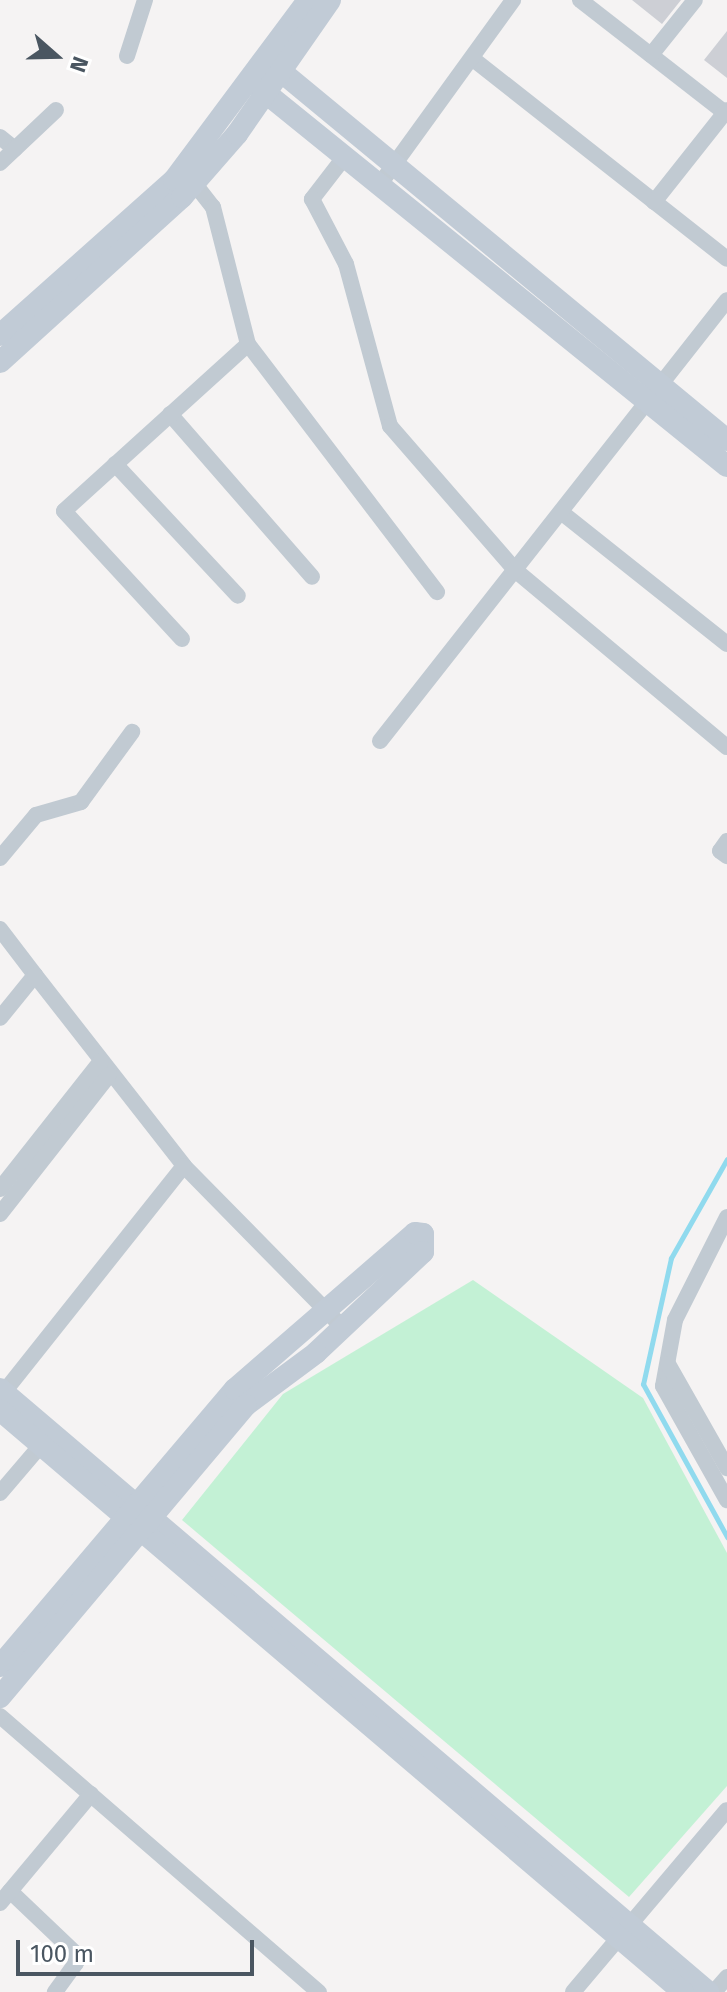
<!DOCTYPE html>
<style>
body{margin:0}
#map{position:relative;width:727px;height:1992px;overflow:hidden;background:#f5f3f3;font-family:"Fira Sans",sans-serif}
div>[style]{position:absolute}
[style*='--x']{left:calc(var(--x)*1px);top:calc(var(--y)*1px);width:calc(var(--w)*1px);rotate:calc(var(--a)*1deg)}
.green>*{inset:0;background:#c3f1d5}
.stream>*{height:5px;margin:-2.5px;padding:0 2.5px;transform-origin:2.5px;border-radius:2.5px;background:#90daee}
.building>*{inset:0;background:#cdcfd5}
.street>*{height:16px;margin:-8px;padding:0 8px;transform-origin:8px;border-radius:8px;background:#c1cad2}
.secondary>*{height:22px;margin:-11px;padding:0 11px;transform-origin:11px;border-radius:11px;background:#c1cbd6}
span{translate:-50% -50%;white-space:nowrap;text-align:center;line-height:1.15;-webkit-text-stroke:8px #fff;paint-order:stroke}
.north{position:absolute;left:16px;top:16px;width:80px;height:80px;-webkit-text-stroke:6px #fff;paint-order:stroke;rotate:110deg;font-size:22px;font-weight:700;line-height:32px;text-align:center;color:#4a5661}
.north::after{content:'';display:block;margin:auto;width:28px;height:36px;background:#4a5661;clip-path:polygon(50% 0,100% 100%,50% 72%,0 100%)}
.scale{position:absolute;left:16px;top:1940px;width:238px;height:36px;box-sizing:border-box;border:4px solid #4a5661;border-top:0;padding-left:10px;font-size:24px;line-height:28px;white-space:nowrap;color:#4a5661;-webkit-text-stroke:6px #fff;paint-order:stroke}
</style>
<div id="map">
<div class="green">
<div style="clip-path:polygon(473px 1280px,643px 1398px,727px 1553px,727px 1786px,629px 1897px,182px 1520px,283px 1394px)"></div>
</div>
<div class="stream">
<div style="--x:727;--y:1159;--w:114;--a:119.5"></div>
<div style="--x:671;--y:1258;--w:129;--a:102.5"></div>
<div style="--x:643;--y:1384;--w:175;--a:61.2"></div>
</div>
<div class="building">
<div style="clip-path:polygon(632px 0,681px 0,662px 24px)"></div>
<div style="clip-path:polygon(727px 31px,727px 78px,704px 60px)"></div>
</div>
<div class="street">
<div style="--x:580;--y:0;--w:184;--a:37.9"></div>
<div style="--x:651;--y:55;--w:70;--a:-51.3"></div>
<div style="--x:127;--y:56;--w:59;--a:-72.2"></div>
<div style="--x:473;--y:59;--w:323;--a:38.2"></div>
<div style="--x:0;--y:137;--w:19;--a:39"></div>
<div style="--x:346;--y:155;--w:56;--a:127.7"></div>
<div style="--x:312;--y:199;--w:73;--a:62.4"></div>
<div style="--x:346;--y:264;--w:168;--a:74.8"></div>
<div style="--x:390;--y:426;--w:191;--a:49"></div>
<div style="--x:515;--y:570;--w:276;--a:39.9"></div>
<div style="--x:0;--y:163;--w:77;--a:-43.4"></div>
<div style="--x:194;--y:183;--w:31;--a:52"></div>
<div style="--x:213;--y:207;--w:141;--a:75.7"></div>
<div style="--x:248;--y:344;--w:312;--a:52.7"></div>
<div style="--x:380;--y:184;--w:227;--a:-54.1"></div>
<div style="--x:654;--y:202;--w:117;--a:-51.6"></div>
<div style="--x:170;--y:414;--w:216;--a:48.9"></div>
<div style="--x:115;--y:464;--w:180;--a:47"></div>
<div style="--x:561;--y:512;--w:212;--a:38.5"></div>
<div style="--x:182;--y:639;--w:174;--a:-132.7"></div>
<div style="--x:64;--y:511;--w:248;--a:-42.2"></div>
<div style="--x:380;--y:741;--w:561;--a:-51.8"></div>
<div style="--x:727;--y:841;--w:12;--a:125"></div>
<div style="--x:720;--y:851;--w:9;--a:36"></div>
<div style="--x:0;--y:858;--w:56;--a:-50.1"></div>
<div style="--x:36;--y:815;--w:47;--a:-16.1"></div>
<div style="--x:81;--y:802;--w:87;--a:-53.9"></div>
<div style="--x:0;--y:929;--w:58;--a:52.7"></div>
<div style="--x:35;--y:975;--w:55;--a:129.1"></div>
<div style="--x:35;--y:975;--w:242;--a:52"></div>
<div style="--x:184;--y:1166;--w:227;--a:45.5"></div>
<div style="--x:0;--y:1189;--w:163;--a:-51.7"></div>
<div style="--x:0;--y:1214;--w:177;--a:-51.9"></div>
<div style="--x:727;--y:1217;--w:115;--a:116.8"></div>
<div style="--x:675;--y:1320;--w:67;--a:100.3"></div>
<div style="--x:663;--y:1386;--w:131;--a:60.7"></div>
<div style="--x:668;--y:1364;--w:120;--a:60.4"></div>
<div style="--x:0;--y:1397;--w:295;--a:-51.5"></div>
<div style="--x:0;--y:1493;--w:63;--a:-49.5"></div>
<div style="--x:0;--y:1716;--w:422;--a:40.9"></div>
<div style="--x:10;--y:1891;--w:90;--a:43.6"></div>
<div style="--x:75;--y:1953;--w:10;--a:84"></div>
<div style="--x:76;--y:1963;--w:36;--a:126"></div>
<div style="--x:0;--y:1903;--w:142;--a:-50.1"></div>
<div style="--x:573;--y:1992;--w:238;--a:-49.8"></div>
<div style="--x:714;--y:1992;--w:20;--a:-49"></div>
</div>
<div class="secondary">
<div style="--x:266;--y:59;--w:598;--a:39.57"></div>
<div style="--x:251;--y:81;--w:612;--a:38.97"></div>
<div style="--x:0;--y:335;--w:233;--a:-41.7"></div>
<div style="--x:174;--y:180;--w:224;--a:-53.3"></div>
<div style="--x:0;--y:362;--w:246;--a:-42.2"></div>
<div style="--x:182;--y:197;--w:84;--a:-48.9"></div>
<div style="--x:237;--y:134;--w:163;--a:-55.2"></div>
<div style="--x:0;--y:1389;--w:930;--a:40.42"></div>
<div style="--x:0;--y:1410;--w:897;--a:40.44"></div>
<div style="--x:0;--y:1666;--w:363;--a:-49.7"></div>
<div style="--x:235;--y:1389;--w:238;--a:-40.9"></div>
<div style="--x:415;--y:1233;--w:8;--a:7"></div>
<div style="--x:423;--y:1234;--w:18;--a:90"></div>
<div style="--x:423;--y:1252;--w:147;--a:136.7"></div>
<div style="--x:316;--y:1353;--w:87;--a:143.4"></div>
<div style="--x:246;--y:1405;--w:382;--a:130.1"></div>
</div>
<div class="north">N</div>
<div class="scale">100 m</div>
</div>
